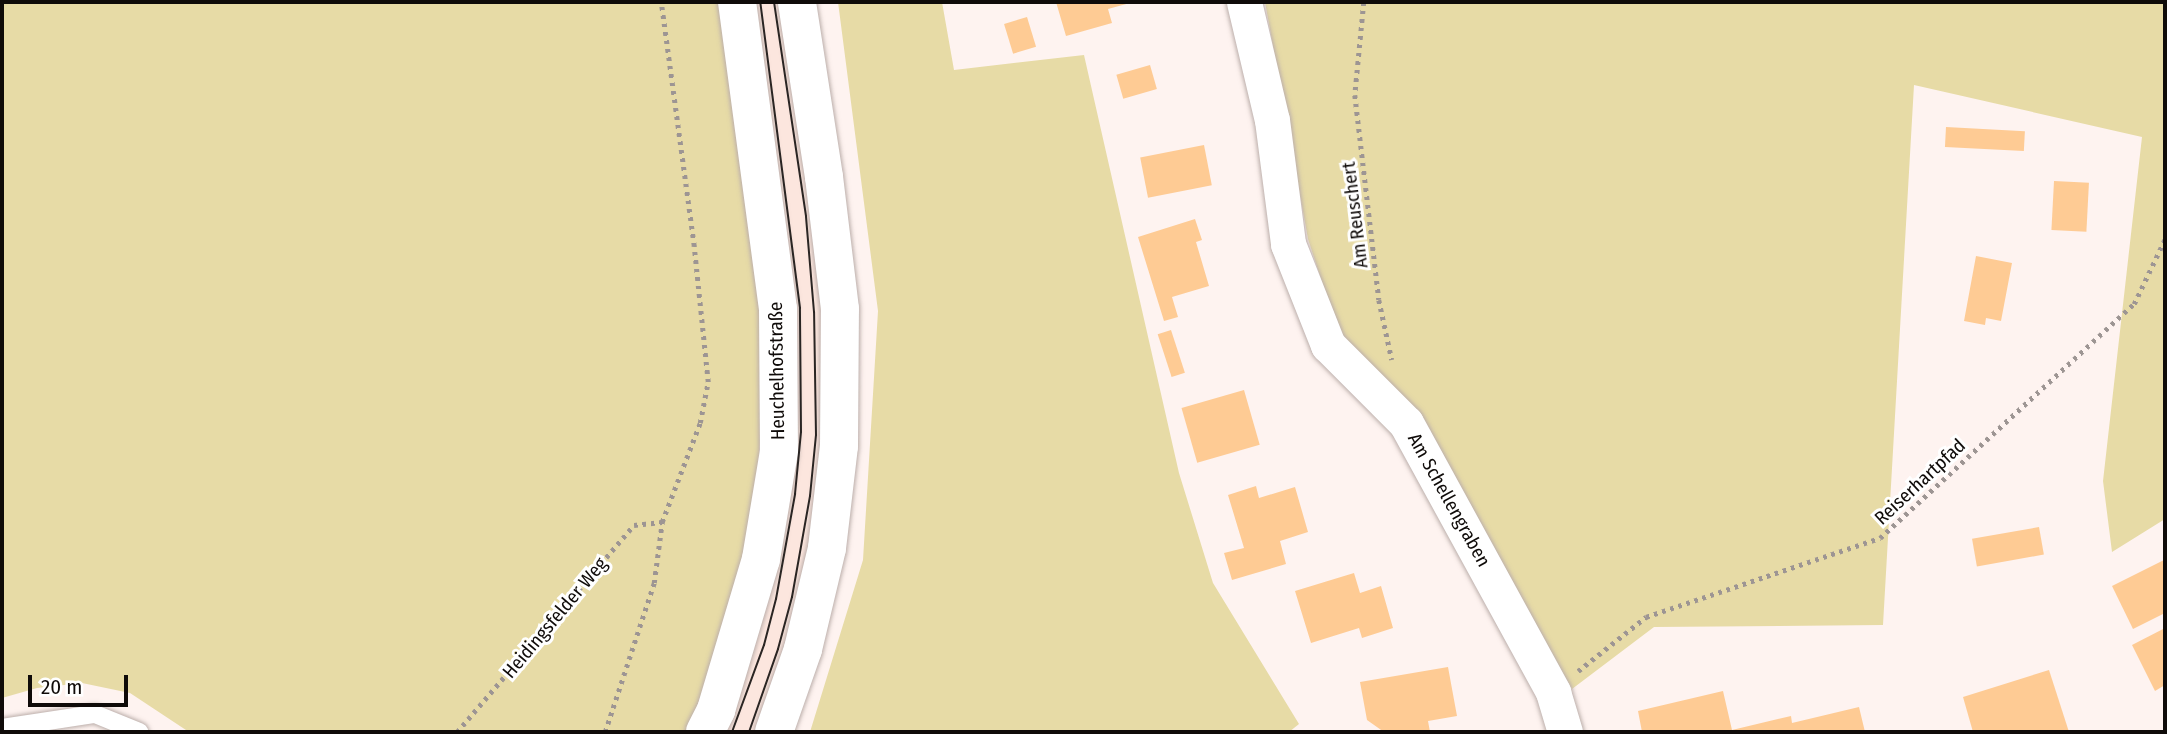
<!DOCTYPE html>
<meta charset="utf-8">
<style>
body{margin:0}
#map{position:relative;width:2167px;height:734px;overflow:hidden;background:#fef3f0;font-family:"Fira Sans Condensed",sans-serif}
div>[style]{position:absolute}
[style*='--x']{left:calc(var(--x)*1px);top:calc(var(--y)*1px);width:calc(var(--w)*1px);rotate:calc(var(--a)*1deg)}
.built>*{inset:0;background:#fce6de}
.green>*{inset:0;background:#e7dba6}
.building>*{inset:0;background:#fecb94;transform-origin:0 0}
.path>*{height:4.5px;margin-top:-2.25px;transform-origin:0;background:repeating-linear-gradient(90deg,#9d9593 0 3.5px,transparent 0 8.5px)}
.roads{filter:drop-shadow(0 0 2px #bcafab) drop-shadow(0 0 2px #bcafab)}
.lane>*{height:18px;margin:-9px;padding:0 9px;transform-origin:9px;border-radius:9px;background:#fff}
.street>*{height:35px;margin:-17.5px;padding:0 17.5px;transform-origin:17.5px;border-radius:17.5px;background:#fff}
.secondary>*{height:38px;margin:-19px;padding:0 19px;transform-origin:19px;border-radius:19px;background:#fff}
.tram>*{height:2px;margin:-1px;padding:0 1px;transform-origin:1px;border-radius:1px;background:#2a2523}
span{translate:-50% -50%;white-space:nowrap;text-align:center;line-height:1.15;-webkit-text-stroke:6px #fff;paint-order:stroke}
.street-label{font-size:19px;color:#0f0b09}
.frame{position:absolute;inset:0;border:4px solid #0f0b09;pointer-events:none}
.scale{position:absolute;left:28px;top:675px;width:100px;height:32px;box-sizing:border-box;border:4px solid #0f0b09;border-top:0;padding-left:9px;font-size:21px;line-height:24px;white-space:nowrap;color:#0f0b09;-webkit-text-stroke:5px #fff;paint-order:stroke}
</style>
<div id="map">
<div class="built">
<div style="clip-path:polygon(752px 2px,783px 2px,823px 300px,822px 463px,799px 600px,757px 732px,724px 732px,769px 590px)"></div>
</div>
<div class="green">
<div style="clip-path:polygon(2px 2px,721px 2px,762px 318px,763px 405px,756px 490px,736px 597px,688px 732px,189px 732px,130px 693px,82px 683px,37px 688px,2px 698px)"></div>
<div style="clip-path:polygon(838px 2px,942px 2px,954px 70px,1084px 55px,1179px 473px,1213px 583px,1299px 724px,1289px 732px,810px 732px,863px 560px,878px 311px)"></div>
<div style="clip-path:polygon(1265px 2px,2165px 2px,2165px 519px,2112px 552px,2103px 481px,2142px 137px,1914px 85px,1883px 625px,1654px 627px,1572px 689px,1418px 420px,1341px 340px,1308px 239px)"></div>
</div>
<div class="building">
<div style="clip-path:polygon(1056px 2px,1130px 2px,1130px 3px,1108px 9px,1112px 23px,1066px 36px)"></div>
<div style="left:1027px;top:17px;width:31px;height:24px;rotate:73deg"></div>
<div style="left:1150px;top:65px;width:25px;height:35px;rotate:74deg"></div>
<div style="left:1946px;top:127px;width:79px;height:20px;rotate:3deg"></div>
<div style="left:1204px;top:145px;width:41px;height:65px;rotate:79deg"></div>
<div style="left:2054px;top:181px;width:35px;height:49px;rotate:3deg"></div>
<div style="clip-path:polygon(1195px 219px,1202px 240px,1196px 242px,1209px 286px,1172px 297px,1178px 317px,1164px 321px,1138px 237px)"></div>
<div style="clip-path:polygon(1976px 256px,2012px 263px,2001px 321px,1986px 318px,1985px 325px,1964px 321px)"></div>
<div style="left:1171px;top:330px;width:45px;height:14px;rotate:72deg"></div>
<div style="left:1244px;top:390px;width:57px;height:65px;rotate:74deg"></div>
<div style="clip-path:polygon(1256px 486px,1259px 498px,1295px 487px,1308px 532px,1280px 541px,1286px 564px,1232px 580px,1224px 553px,1244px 548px,1228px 495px)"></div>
<div style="left:2039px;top:527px;width:28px;height:68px;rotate:80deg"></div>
<div style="clip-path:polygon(2164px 560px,2165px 613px,2133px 629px,2112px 586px)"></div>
<div style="clip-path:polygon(1354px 573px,1360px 593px,1381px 586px,1393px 628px,1362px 638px,1359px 628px,1311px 643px,1295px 591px)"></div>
<div style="clip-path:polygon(2165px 628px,2165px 685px,2155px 691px,2132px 645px)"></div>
<div style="clip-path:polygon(1448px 667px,1457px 716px,1428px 721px,1430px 732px,1384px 732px,1367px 720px,1360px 682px)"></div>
<div style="clip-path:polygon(2049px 670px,2069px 732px,1973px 732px,1963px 697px)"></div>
<div style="clip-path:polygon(1723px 691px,1732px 730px,1791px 716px,1792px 723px,1859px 707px,1865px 732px,1642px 732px,1638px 711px)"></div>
</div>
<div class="path">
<div style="--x:1364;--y:2;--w:93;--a:95.5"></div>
<div style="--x:1355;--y:95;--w:206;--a:83.3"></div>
<div style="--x:1379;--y:300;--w:61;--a:77.8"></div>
<div style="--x:1578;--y:671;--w:87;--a:-38.5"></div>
<div style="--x:1646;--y:617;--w:247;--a:-18.7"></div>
<div style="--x:1880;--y:538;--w:345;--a:-42.7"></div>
<div style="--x:2134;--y:304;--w:72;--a:-64.5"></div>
<div style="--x:457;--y:732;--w:272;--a:-49.5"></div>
<div style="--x:634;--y:525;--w:28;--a:-6"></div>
<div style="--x:605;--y:732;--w:157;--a:-71.8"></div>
<div style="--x:654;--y:583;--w:62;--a:-82.5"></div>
<div style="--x:662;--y:522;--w:106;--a:-69"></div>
<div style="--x:700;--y:423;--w:42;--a:-79"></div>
<div style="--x:708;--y:382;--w:137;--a:-95.9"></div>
<div style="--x:694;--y:246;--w:246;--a:-97.7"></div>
</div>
<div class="roads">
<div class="lane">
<div style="--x:2;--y:728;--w:94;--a:-8.6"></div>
<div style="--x:95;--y:714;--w:48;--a:22.2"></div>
</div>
<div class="street">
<div style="--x:1244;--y:2;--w:121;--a:76.7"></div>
<div style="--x:1272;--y:120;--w:125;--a:82.6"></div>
<div style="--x:1288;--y:244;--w:109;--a:68.4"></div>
<div style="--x:1328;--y:345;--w:110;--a:45"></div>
<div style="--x:1406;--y:423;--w:307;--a:61.3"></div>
<div style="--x:1553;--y:692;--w:42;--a:73.3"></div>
</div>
<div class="secondary">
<div style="--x:705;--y:732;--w:25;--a:-63"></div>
<div style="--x:716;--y:710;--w:158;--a:-73.4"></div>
<div style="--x:761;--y:559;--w:109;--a:-80.5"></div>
<div style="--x:779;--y:452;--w:143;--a:-90.4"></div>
<div style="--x:778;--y:309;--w:310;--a:-97.6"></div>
<div style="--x:774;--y:732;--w:88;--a:-70.7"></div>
<div style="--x:803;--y:649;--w:104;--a:-76.6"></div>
<div style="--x:827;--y:548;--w:103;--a:-83.3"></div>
<div style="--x:839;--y:446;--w:137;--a:-89.6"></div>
<div style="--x:840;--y:309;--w:133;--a:-96.9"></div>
<div style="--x:824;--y:177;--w:177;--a:-98.8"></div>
</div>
</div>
<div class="tram">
<div style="--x:732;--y:732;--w:93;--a:-69.8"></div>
<div style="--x:764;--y:645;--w:48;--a:-75.4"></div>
<div style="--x:776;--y:599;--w:107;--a:-79.7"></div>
<div style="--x:795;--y:494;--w:62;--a:-84.5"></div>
<div style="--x:801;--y:432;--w:124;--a:-90.5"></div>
<div style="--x:800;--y:308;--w:309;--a:-97.4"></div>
<div style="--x:749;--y:732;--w:88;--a:-70.7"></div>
<div style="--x:778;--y:649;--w:54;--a:-74.9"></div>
<div style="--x:792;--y:597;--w:103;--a:-79.9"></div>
<div style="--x:810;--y:496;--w:61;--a:-84.4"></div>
<div style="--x:816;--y:435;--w:123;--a:-90.9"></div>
<div style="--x:814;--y:312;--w:96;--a:-94.8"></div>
<div style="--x:806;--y:216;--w:216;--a:-98.5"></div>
</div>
<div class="street-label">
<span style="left:1355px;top:215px;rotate:-97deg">Am Reuschert</span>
<span style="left:777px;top:371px;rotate:-91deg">Heuchelhofstraße</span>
<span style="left:1920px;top:482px;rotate:-43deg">Reiserhartpfad</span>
<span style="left:1449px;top:500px;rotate:61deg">Am Schellengraben</span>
<span style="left:555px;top:618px;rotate:-50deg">Heidingsfelder Weg</span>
</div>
<div class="frame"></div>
<div class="scale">20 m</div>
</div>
